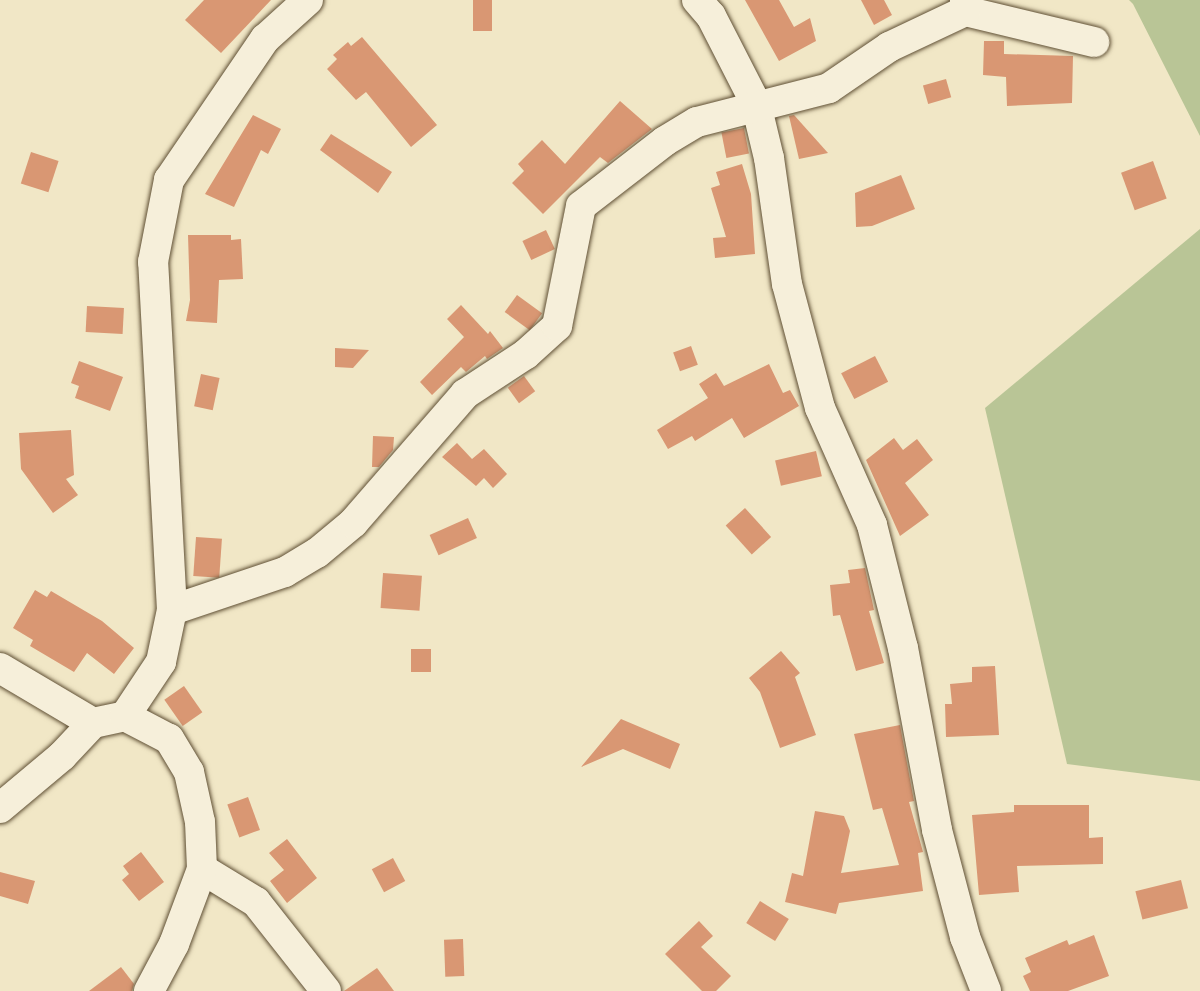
<!DOCTYPE html>
<style>
body{margin:0}
#map{position:relative;width:1200px;height:991px;overflow:hidden;background:#f1e7c6;font-family:"IM FELL French Canon",serif}
div>[style]{position:absolute}
[style*='--x']{left:calc(var(--x)*1px);top:calc(var(--y)*1px);width:calc(var(--w)*1px);rotate:calc(var(--a)*1deg)}
.green>*{inset:0;background:#b9c596}
.building>*{inset:0;background:#d99773;transform-origin:0 0}
.roads{filter:drop-shadow(0 0 2px #5f4f34) drop-shadow(0 0 2px #5f4f34)}
.minor>*{height:30px;margin:-15px;padding:0 15px;transform-origin:15px;border-radius:15px;background:#f6efda}
span{translate:-50% -50%;white-space:nowrap;text-align:center;line-height:1.15;-webkit-text-stroke:4.5px #f6efda;paint-order:stroke}
</style>
<div id="map">
<div class="green">
<div style="clip-path:polygon(1129px 0,1200px 0,1200px 136px,1133px 4px)"></div>
<div style="clip-path:polygon(1200px 229px,1200px 781px,1067px 764px,985px 408px)"></div>
</div>
<div class="building">
<div style="clip-path:polygon(204px 0,271px 0,221px 53px,185px 20px)"></div>
<div style="left:473px;top:0;width:19px;height:31px"></div>
<div style="clip-path:polygon(745px 0,779px 0,794px 27px,810px 18px,816px 41px,779px 61px)"></div>
<div style="clip-path:polygon(861px 0,884px 0,892px 15px,874px 25px)"></div>
<div style="clip-path:polygon(362px 37px,437px 125px,411px 147px,366px 92px,356px 100px,327px 69px,337px 59px,333px 55px,348px 42px,351px 46px)"></div>
<div style="clip-path:polygon(984px 41px,1004px 41px,1004px 54px,1073px 56px,1072px 103px,1007px 106px,1006px 77px,983px 75px)"></div>
<div style="left:946px;top:79px;width:19px;height:24px;rotate:74deg"></div>
<div style="clip-path:polygon(620px 101px,652px 129px,608px 163px,600px 157px,543px 214px,512px 183px,524px 171px,518px 164px,542px 140px,565px 164px)"></div>
<div style="clip-path:polygon(253px 115px,281px 129px,268px 154px,261px 150px,234px 207px,205px 194px)"></div>
<div style="clip-path:polygon(794px 115px,828px 153px,799px 159px,789px 116px)"></div>
<div style="left:744px;top:128px;width:26px;height:23px;rotate:79deg"></div>
<div style="clip-path:polygon(331px 134px,392px 172px,378px 193px,320px 150px)"></div>
<div style="left:31px;top:152px;width:29px;height:33px;rotate:18deg"></div>
<div style="left:1153px;top:161px;width:40px;height:34px;rotate:70deg"></div>
<div style="clip-path:polygon(742px 164px,751px 194px,755px 254px,715px 258px,713px 238px,726px 237px,711px 188px,720px 185px,716px 172px)"></div>
<div style="clip-path:polygon(901px 175px,915px 209px,872px 226px,856px 227px,855px 193px)"></div>
<div style="left:546px;top:230px;width:21px;height:26px;rotate:65deg"></div>
<div style="clip-path:polygon(188px 235px,231px 235px,231px 240px,241px 239px,243px 279px,219px 280px,217px 323px,186px 321px,190px 300px)"></div>
<div style="left:517px;top:295px;width:31px;height:21px;rotate:36deg"></div>
<div style="clip-path:polygon(461px 305px,488px 334px,490px 331px,503px 348px,487px 359px,485px 356px,466px 372px,461px 367px,432px 395px,420px 382px,464px 337px,447px 319px)"></div>
<div style="left:87px;top:306px;width:37px;height:26px;rotate:3deg"></div>
<div style="left:691px;top:346px;width:20px;height:19px;rotate:70deg"></div>
<div style="clip-path:polygon(335px 348px,369px 350px,353px 368px,335px 367px)"></div>
<div style="left:875px;top:356px;width:29px;height:38px;rotate:63deg"></div>
<div style="clip-path:polygon(79px 361px,123px 377px,110px 411px,75px 398px,79px 386px,71px 383px)"></div>
<div style="clip-path:polygon(769px 364px,783px 393px,790px 390px,799px 406px,744px 438px,732px 418px,695px 441px,692px 436px,668px 449px,657px 430px,708px 398px,699px 384px,716px 373px,724px 386px)"></div>
<div style="left:201px;top:374px;width:19px;height:33px;rotate:12deg"></div>
<div style="left:524px;top:376px;width:19px;height:20px;rotate:54deg"></div>
<div style="clip-path:polygon(71px 430px,74px 475px,66px 479px,78px 495px,53px 513px,21px 469px,19px 433px)"></div>
<div style="clip-path:polygon(373px 436px,394px 437px,393px 450px,379px 467px,372px 467px)"></div>
<div style="clip-path:polygon(894px 438px,903px 450px,917px 439px,933px 460px,905px 483px,929px 515px,900px 536px,866px 460px)"></div>
<div style="clip-path:polygon(457px 443px,472px 459px,484px 449px,507px 474px,493px 488px,484px 478px,476px 486px,442px 457px)"></div>
<div style="left:816px;top:451px;width:26px;height:42px;rotate:77deg"></div>
<div style="left:745px;top:508px;width:39px;height:26px;rotate:48deg"></div>
<div style="left:468px;top:518px;width:22px;height:42px;rotate:66deg"></div>
<div style="left:196px;top:537px;width:26px;height:39px;rotate:4deg"></div>
<div style="clip-path:polygon(865px 568px,874px 610px,869px 611px,884px 663px,856px 671px,840px 615px,833px 616px,830px 585px,850px 583px,848px 570px)"></div>
<div style="left:383px;top:573px;width:39px;height:35px;rotate:4deg"></div>
<div style="clip-path:polygon(35px 590px,47px 597px,51px 591px,102px 621px,134px 648px,114px 674px,87px 653px,74px 672px,30px 646px,33px 640px,13px 628px)"></div>
<div style="left:411px;top:649px;width:20px;height:23px"></div>
<div style="clip-path:polygon(781px 651px,800px 673px,795px 677px,816px 735px,780px 748px,760px 692px,749px 678px)"></div>
<div style="clip-path:polygon(995px 666px,999px 735px,946px 737px,945px 704px,952px 704px,950px 684px,972px 682px,972px 667px)"></div>
<div style="left:184px;top:686px;width:32px;height:24px;rotate:55deg"></div>
<div style="clip-path:polygon(621px 719px,680px 744px,670px 769px,623px 749px,581px 767px)"></div>
<div style="clip-path:polygon(900px 725px,914px 801px,909px 802px,923px 852px,918px 853px,923px 891px,839px 903px,836px 914px,785px 902px,792px 873px,803px 876px,815px 811px,844px 816px,850px 831px,841px 873px,899px 865px,882px 808px,873px 810px,854px 734px)"></div>
<div style="left:248px;top:797px;width:35px;height:22px;rotate:70deg"></div>
<div style="clip-path:polygon(1014px 805px,1089px 805px,1089px 838px,1103px 837px,1103px 864px,1017px 866px,1019px 892px,979px 895px,972px 815px,1014px 812px)"></div>
<div style="clip-path:polygon(287px 839px,317px 878px,287px 903px,270px 881px,284px 870px,269px 853px)"></div>
<div style="clip-path:polygon(141px 852px,164px 882px,139px 901px,122px 880px,129px 874px,123px 866px)"></div>
<div style="left:393px;top:858px;width:26px;height:24px;rotate:62deg"></div>
<div style="clip-path:polygon(0 872px,35px 881px,28px 904px,0 896px)"></div>
<div style="left:1181px;top:880px;width:29px;height:47px;rotate:76deg"></div>
<div style="left:760px;top:901px;width:34px;height:26px;rotate:32deg"></div>
<div style="clip-path:polygon(699px 921px,713px 936px,701px 947px,731px 976px,716px 991px,702px 991px,665px 954px)"></div>
<div style="clip-path:polygon(1094px 935px,1109px 976px,1068px 991px,1030px 991px,1023px 976px,1031px 972px,1025px 958px,1067px 940px,1069px 945px)"></div>
<div style="left:463px;top:939px;width:37px;height:19px;rotate:88deg"></div>
<div style="clip-path:polygon(121px 967px,134px 984px,132px 991px,89px 991px)"></div>
<div style="clip-path:polygon(377px 968px,394px 991px,344px 991px)"></div>
</div>
<div class="roads">
<div class="minor">
<div style="--x:697;--y:0;--w:21;--a:49"></div>
<div style="--x:711;--y:16;--w:99;--a:62.9"></div>
<div style="--x:756;--y:104;--w:56;--a:76.5"></div>
<div style="--x:769;--y:158;--w:127;--a:81.9"></div>
<div style="--x:787;--y:284;--w:128;--a:75.1"></div>
<div style="--x:820;--y:408;--w:128;--a:66"></div>
<div style="--x:872;--y:525;--w:127;--a:75.9"></div>
<div style="--x:903;--y:648;--w:185;--a:79.4"></div>
<div style="--x:937;--y:830;--w:111;--a:75.3"></div>
<div style="--x:965;--y:937;--w:58;--a:68.7"></div>
<div style="--x:965;--y:11;--w:133;--a:13.5"></div>
<div style="--x:172;--y:610;--w:119;--a:-18.6"></div>
<div style="--x:285;--y:572;--w:37;--a:-31"></div>
<div style="--x:317;--y:553;--w:47;--a:-39.8"></div>
<div style="--x:353;--y:523;--w:171;--a:-49"></div>
<div style="--x:465;--y:394;--w:73;--a:-33.3"></div>
<div style="--x:526;--y:354;--w:42;--a:-42.1"></div>
<div style="--x:557;--y:326;--w:122;--a:-78.7"></div>
<div style="--x:581;--y:206;--w:106;--a:-37.7"></div>
<div style="--x:665;--y:141;--w:37;--a:-31"></div>
<div style="--x:697;--y:122;--w:136;--a:-14.4"></div>
<div style="--x:829;--y:88;--w:73;--a:-34.3"></div>
<div style="--x:889;--y:47;--w:84;--a:-25.3"></div>
<div style="--x:965;--y:11;--w:11;--a:-90"></div>
<div style="--x:0;--y:668;--w:108;--a:30.6"></div>
<div style="--x:93;--y:723;--w:33;--a:-12"></div>
<div style="--x:0;--y:808;--w:81;--a:-40"></div>
<div style="--x:62;--y:756;--w:45;--a:-46.8"></div>
<div style="--x:202;--y:869;--w:63;--a:31.4"></div>
<div style="--x:256;--y:902;--w:113;--a:51.8"></div>
<div style="--x:149;--y:991;--w:53;--a:-62"></div>
<div style="--x:174;--y:944;--w:80;--a:-69.5"></div>
<div style="--x:202;--y:869;--w:47;--a:-92.4"></div>
<div style="--x:200;--y:822;--w:51;--a:-102.4"></div>
<div style="--x:189;--y:772;--w:39;--a:-121"></div>
<div style="--x:169;--y:739;--w:50;--a:-152.4"></div>
<div style="--x:125;--y:716;--w:65;--a:-56.3"></div>
<div style="--x:161;--y:662;--w:53;--a:-78.1"></div>
<div style="--x:172;--y:610;--w:349;--a:-93.1"></div>
<div style="--x:153;--y:262;--w:84;--a:-79"></div>
<div style="--x:169;--y:180;--w:171;--a:-55.8"></div>
<div style="--x:265;--y:39;--w:58;--a:-42.2"></div>
</div>
</div>
</div>
